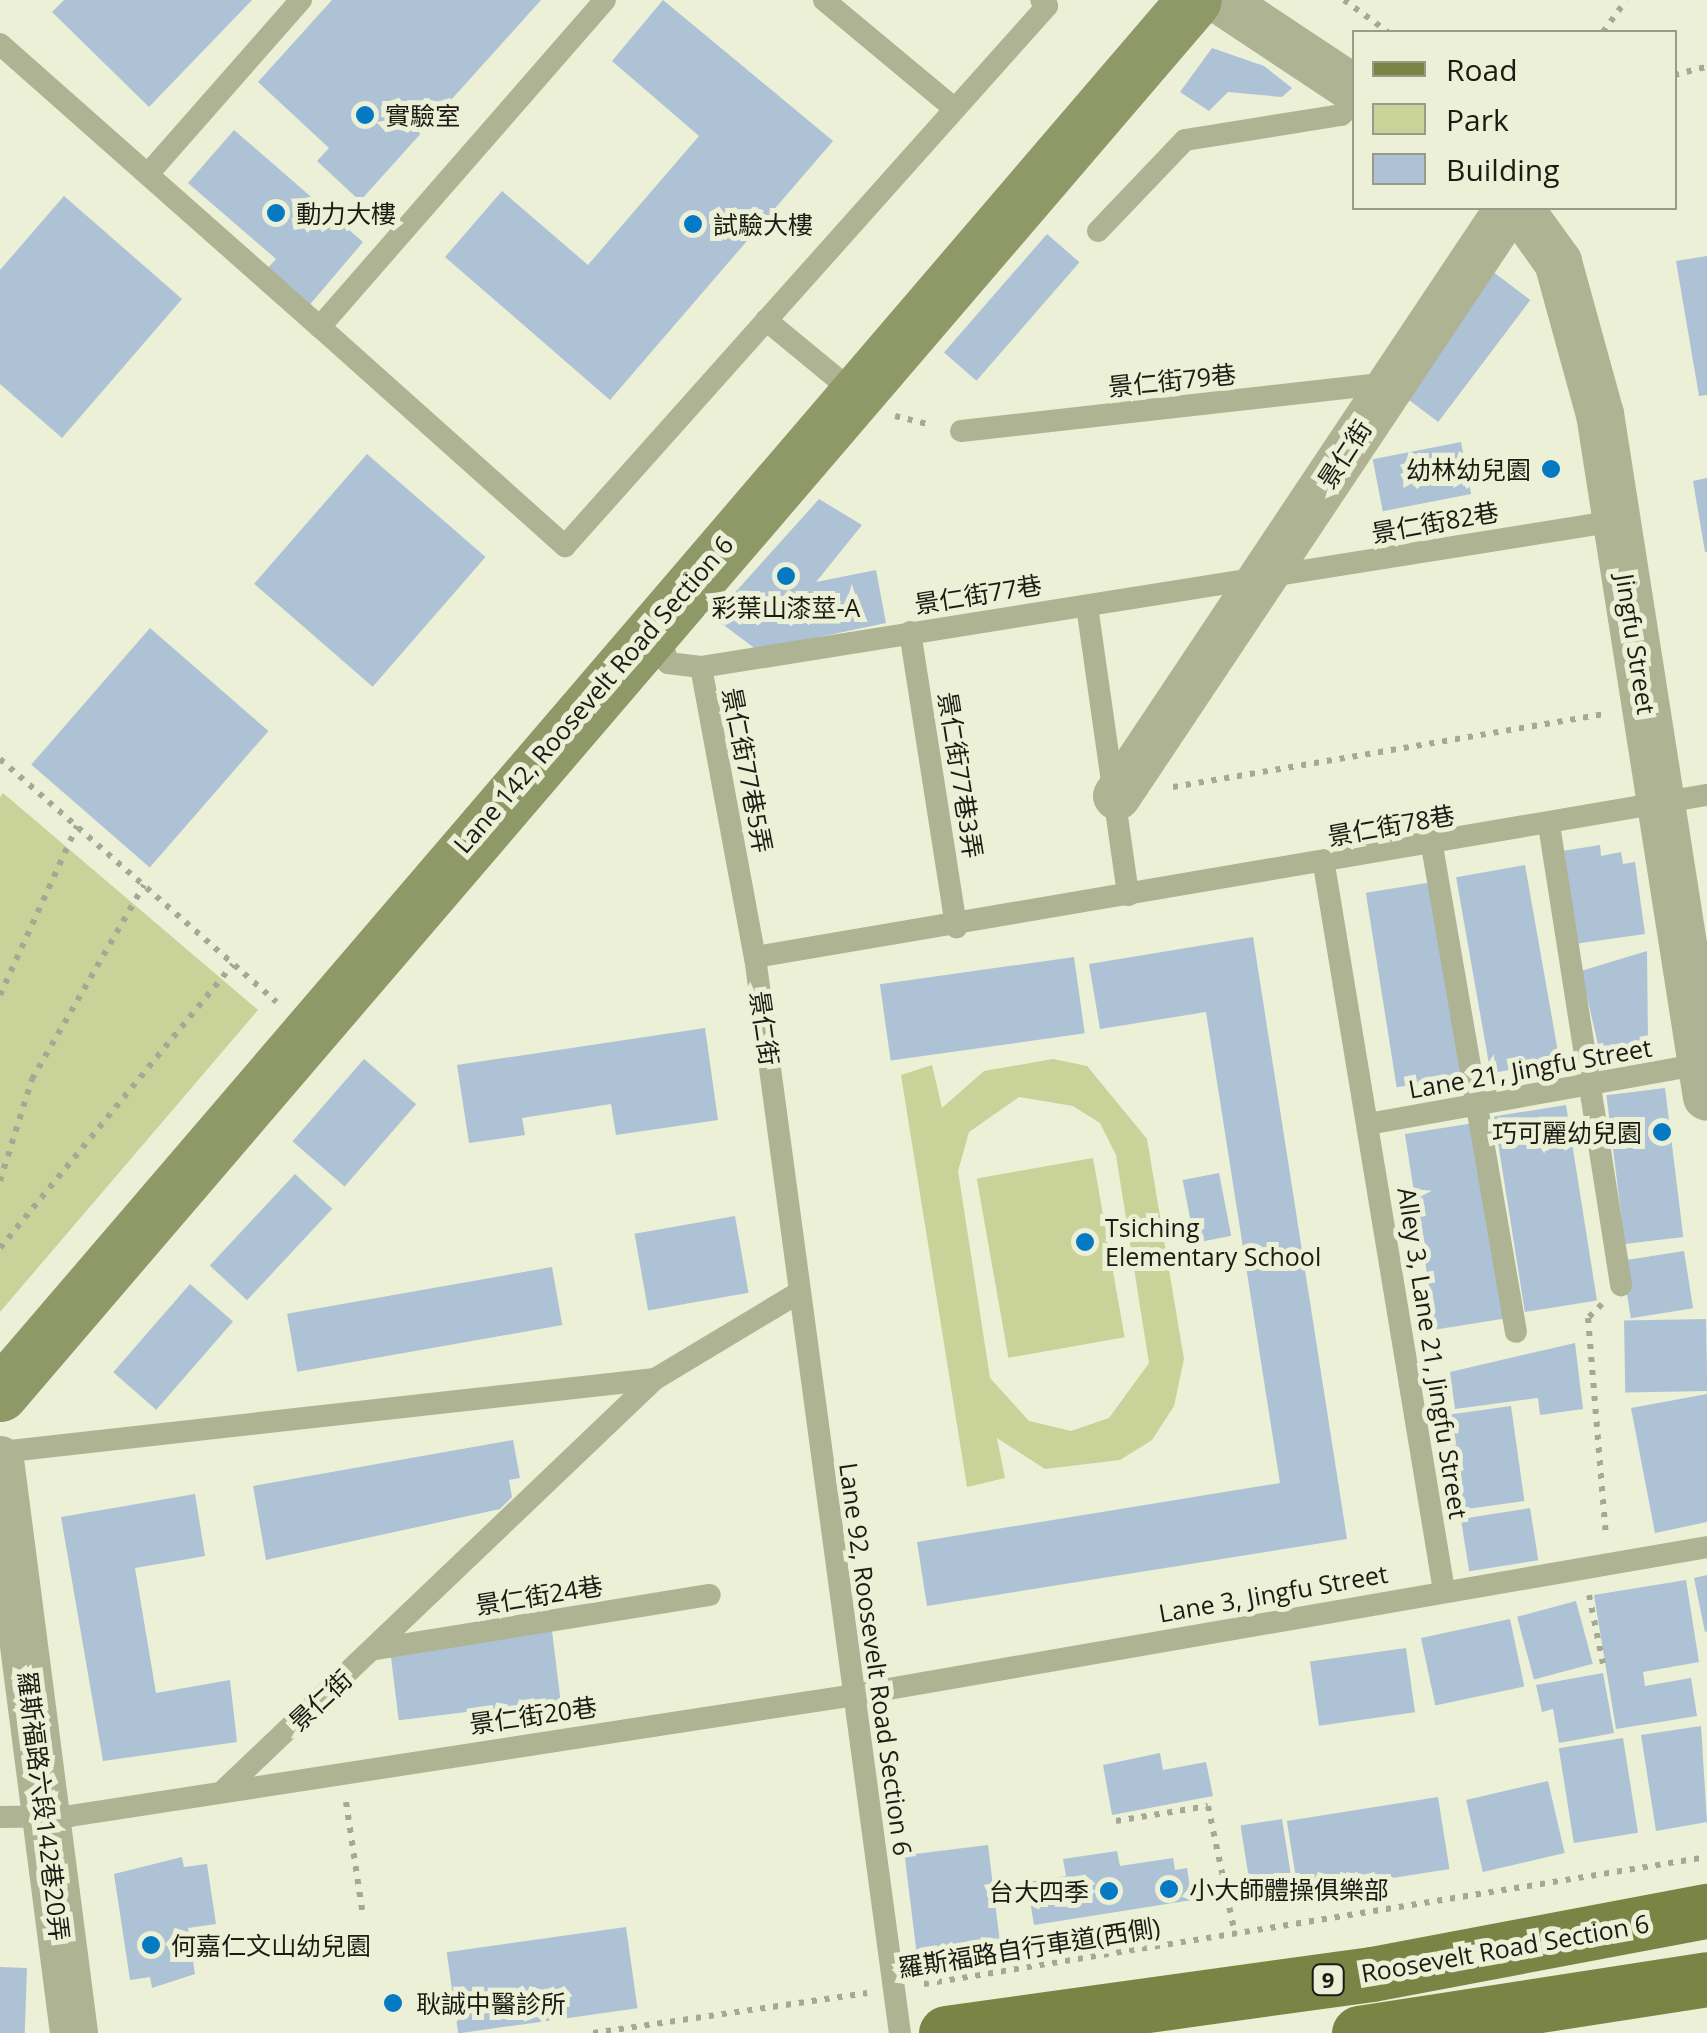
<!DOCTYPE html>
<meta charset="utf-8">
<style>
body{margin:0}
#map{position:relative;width:1707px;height:2033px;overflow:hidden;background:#ebf0d6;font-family:"Open Sans","Noto Sans TC",sans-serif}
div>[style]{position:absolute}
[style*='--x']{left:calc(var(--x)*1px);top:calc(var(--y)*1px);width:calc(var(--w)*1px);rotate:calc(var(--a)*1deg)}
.green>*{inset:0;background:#c8d299;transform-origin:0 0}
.building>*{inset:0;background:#adc2d5;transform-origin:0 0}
.path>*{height:6px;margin-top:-3px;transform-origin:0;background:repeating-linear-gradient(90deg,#a5a894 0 5px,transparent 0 13px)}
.lane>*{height:22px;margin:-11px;padding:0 11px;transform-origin:11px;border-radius:11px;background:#aeb493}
.street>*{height:48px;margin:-24px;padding:0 24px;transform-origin:24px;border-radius:24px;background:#aeb493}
.secondary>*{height:55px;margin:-27.5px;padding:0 27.5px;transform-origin:27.5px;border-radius:27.5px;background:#8f9867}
.primary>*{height:55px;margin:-27.5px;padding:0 27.5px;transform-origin:27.5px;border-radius:27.5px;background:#7a8445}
.dots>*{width:28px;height:28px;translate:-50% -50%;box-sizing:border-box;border:5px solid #ebf0d6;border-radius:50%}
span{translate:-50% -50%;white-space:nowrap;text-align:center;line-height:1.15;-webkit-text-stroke:10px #ebf0d6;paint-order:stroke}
.shield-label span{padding:2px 8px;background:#ebf0d6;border:2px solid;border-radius:8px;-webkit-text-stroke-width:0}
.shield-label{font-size:22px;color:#1b1c13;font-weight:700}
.poi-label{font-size:25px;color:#1b1c13}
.left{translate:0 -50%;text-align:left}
.right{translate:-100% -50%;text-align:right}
.street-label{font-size:25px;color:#1b1c13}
.legend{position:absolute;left:1352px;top:30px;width:325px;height:180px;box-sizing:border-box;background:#ebf0d6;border:2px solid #989b88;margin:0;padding:12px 18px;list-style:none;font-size:30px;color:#1b1c13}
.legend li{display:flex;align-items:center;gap:20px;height:50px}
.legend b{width:50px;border:2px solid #989b88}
</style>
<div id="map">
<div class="green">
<div style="clip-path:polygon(3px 793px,258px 1010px,0 1312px,0 797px)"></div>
<div style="clip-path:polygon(evenodd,1053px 1059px,1087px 1066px,1147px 1139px,1184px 1359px,1174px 1406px,1152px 1440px,1120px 1460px,1045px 1469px,997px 1438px,1005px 1478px,967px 1487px,901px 1075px,932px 1065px,942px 1108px,984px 1071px,1053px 1059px,1019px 1097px,1073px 1106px,1100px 1123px,1116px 1155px,1149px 1363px,1109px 1418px,1071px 1431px,1029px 1421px,990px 1378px,958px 1171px,969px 1132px,1019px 1097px)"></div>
<div style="left:1093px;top:1158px;width:182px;height:118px;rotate:80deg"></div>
</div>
<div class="building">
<div style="clip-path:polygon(64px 0,252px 0,149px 107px,52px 12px)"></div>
<div style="clip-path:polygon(332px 0,541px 0,360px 201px,317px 161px,329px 148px,258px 82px)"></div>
<div style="clip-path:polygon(663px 0,833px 141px,610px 400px,445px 257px,502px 191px,588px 265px,699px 136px,612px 61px)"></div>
<div style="clip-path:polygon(1212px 48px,1264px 66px,1292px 88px,1282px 97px,1228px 92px,1209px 111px,1180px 92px)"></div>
<div style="clip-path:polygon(234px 130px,363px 242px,307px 308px,265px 271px,276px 259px,188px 183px)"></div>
<div style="clip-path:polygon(64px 196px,182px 299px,62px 438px,0 384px,0 270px)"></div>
<div style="left:1047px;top:234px;width:43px;height:157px;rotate:41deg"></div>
<div style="clip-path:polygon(1707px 256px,1707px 395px,1699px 396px,1676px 261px)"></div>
<div style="left:1488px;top:268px;width:53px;height:153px;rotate:37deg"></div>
<div style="left:1461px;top:442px;width:53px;height:90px;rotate:79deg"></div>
<div style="left:367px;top:454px;width:157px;height:172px;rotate:41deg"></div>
<div style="clip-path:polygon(1707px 478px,1707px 552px,1705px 552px,1693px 481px)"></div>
<div style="clip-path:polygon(819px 499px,862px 525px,816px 582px,876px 570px,886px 623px,757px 650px,713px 617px)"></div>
<div style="left:150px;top:628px;width:157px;height:181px;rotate:41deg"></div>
<div style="clip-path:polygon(1600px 845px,1601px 856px,1621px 852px,1623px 864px,1635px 862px,1645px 934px,1574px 944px,1562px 851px)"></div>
<div style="left:1525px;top:865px;width:199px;height:70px;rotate:80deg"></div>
<div style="left:1433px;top:882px;width:197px;height:68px;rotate:81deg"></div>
<div style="clip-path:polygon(1253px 937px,1347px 1539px,927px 1606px,917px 1542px,1280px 1483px,1206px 1012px,1100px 1029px,1089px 964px)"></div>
<div style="clip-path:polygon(1647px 951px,1648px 1043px,1599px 1049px,1581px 971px)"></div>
<div style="left:1074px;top:957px;width:77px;height:196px;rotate:82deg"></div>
<div style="clip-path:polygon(705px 1028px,718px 1120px,616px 1135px,611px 1104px,522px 1118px,525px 1135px,469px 1143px,457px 1065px)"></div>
<div style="left:364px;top:1059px;width:69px;height:109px;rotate:41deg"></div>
<div style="left:1665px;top:1088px;width:150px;height:59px;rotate:83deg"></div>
<div style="left:1566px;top:1105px;width:198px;height:73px;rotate:81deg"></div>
<div style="left:1474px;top:1123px;width:198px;height:70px;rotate:81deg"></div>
<div style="left:1219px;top:1173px;width:64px;height:37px;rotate:79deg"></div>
<div style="left:295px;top:1174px;width:51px;height:125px;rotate:43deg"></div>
<div style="left:735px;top:1216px;width:78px;height:102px;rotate:80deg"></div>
<div style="left:1684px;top:1251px;width:58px;height:63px;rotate:81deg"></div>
<div style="left:552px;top:1267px;width:59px;height:269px;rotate:80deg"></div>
<div style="left:190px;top:1284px;width:57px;height:117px;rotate:41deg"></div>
<div style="left:1706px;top:1319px;width:72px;height:82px;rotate:89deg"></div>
<div style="clip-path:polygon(1575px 1343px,1583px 1409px,1540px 1415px,1538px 1398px,1455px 1409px,1450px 1372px)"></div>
<div style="clip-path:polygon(1707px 1394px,1707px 1522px,1655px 1533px,1631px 1408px)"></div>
<div style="left:1511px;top:1406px;width:96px;height:65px;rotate:82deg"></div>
<div style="clip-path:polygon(513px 1440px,520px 1478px,509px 1480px,512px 1497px,500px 1509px,266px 1560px,253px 1486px)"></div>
<div style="clip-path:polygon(195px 1494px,205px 1556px,135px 1568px,156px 1693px,230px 1680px,237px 1742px,103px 1761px,61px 1517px)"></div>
<div style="left:1530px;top:1508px;width:53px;height:70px;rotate:81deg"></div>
<div style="clip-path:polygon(1707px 1575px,1707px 1631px,1705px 1632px,1694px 1578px)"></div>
<div style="clip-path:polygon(1686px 1580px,1699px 1662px,1643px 1672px,1645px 1686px,1691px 1678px,1697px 1716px,1616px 1729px,1594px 1595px)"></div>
<div style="left:1576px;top:1601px;width:65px;height:61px;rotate:75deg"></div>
<div style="left:1510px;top:1619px;width:69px;height:91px;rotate:78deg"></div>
<div style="left:552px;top:1631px;width:70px;height:163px;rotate:83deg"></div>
<div style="left:1406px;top:1648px;width:65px;height:97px;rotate:82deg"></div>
<div style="clip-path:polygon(1603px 1673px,1614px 1733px,1559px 1743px,1553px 1709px,1542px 1712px,1536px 1685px)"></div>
<div style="clip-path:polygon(1701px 1726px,1707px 1822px,1656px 1831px,1641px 1735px)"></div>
<div style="left:1623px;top:1738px;width:96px;height:65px;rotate:81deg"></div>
<div style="clip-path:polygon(1160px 1753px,1163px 1770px,1206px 1762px,1213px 1796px,1112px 1815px,1103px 1765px)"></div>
<div style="left:1548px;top:1781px;width:74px;height:84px;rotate:77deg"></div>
<div style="left:1438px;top:1797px;width:73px;height:153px;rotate:81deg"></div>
<div style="left:1282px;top:1819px;width:77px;height:42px;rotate:81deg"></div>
<div style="left:988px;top:1845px;width:100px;height:84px;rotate:83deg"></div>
<div style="clip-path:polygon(1117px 1851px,1120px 1866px,1173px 1858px,1175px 1870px,1187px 1868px,1192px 1900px,1034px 1925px,1027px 1882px,1066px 1876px,1063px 1859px)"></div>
<div style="clip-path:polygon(182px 1857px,184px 1867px,207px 1864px,216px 1924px,188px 1928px,195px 1974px,152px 1988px,150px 1977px,130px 1980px,114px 1874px)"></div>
<div style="left:626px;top:1927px;width:82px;height:181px;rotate:82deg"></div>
<div style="left:0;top:1967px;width:27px;height:66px;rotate:2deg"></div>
</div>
<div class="path">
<div style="--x:1344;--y:0;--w:54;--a:36"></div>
<div style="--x:1603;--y:32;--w:39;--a:-54"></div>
<div style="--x:1674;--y:75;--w:34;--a:-14"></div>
<div style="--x:895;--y:416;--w:38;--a:14"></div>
<div style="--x:0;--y:759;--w:368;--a:41.3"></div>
<div style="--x:1173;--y:787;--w:437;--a:-9.6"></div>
<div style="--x:0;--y:995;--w:186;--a:-65.5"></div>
<div style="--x:0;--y:1181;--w:107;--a:-72.6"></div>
<div style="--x:32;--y:1079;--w:224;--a:-60"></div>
<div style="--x:0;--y:1248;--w:367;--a:-50.6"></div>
<div style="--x:1602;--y:1304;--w:20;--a:135"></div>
<div style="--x:1588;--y:1318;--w:218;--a:85.3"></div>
<div style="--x:1589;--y:1595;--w:76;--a:78.5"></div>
<div style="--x:346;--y:1802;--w:115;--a:81.5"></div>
<div style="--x:1116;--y:1821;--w:93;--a:-9.3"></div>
<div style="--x:1208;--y:1806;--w:131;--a:78.1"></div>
<div style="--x:924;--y:1984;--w:793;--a:-9.21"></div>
<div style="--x:593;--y:2033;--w:277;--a:-8.3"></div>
</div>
<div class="lane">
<div style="--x:605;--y:0;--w:434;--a:131.1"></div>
<div style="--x:320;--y:327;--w:329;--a:41.8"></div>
<div style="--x:565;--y:546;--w:724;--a:-48.25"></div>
<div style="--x:1047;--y:6;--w:8;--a:-135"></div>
<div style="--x:824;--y:0;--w:170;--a:39.8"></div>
<div style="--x:0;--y:44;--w:427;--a:41.5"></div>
<div style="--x:148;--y:174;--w:232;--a:-48.7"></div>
<div style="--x:1098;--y:231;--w:126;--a:-46.3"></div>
<div style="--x:1185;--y:140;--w:158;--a:-9.1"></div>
<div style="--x:1341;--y:115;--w:17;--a:-40"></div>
<div style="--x:766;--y:320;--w:112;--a:39.5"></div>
<div style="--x:961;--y:431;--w:431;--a:-6.4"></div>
<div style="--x:1087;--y:606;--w:292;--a:81.9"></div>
<div style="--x:659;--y:632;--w:32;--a:74"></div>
<div style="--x:668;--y:663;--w:33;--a:7"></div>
<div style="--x:701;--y:667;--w:295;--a:79.5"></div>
<div style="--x:755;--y:957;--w:1086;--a:82.33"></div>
<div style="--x:910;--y:632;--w:299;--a:81.1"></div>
<div style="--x:701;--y:667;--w:927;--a:-9.07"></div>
<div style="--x:1549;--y:825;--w:466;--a:81.1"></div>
<div style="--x:1432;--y:846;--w:493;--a:80.2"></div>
<div style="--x:1324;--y:865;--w:736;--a:80.61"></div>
<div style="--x:755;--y:957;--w:966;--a:-9.66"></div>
<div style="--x:1368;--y:1124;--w:338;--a:-10.2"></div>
<div style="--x:0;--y:1452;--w:659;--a:-6.36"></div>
<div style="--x:376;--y:1649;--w:338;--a:-9.2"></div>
<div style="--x:225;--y:1789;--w:594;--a:-43.64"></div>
<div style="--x:655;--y:1379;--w:169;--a:-31"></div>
<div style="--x:0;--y:1817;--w:70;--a:-0.8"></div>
<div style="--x:70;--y:1816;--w:787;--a:-8.77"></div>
<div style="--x:848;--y:1696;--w:872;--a:-9.84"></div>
</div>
<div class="street">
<div style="--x:1220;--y:0;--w:161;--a:33.6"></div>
<div style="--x:1519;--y:208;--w:67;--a:54.2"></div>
<div style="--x:1558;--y:262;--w:158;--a:74.6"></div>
<div style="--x:1600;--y:414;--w:691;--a:81.1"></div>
<div style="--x:1117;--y:796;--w:707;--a:-56.31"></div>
<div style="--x:0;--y:1460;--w:578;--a:82.64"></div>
</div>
<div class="secondary">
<div style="--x:0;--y:1394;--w:1835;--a:-49.42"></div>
</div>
<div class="primary">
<div style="--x:946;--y:2033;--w:430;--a:-7.9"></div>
<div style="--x:1372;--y:1974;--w:341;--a:-10.7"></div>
<div style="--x:1359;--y:2033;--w:352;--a:-8.8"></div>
</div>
<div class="dots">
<div style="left:365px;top:115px;background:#057ac3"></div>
<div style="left:276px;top:213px;background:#057ac3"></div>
<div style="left:693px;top:224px;background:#057ac3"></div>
<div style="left:1551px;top:469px;background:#057ac3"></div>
<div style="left:786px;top:576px;background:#057ac3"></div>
<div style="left:1662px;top:1132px;background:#057ac3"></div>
<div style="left:1085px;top:1242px;background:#057ac3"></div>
<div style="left:1169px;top:1889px;background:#057ac3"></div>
<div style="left:1109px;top:1891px;background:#057ac3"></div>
<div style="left:151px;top:1945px;background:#057ac3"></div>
<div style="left:393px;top:2003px;background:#057ac3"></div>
</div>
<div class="shield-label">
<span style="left:1328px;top:1980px">9</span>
</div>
<div class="poi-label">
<span class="left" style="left:385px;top:115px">實驗室</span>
<span class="left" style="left:296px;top:213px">動力大樓</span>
<span class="left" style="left:713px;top:224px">試驗大樓</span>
<span class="right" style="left:1531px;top:469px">幼林幼兒園</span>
<span style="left:786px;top:607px">彩葉山漆莖-A</span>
<span class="right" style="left:1642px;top:1132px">巧可麗幼兒園</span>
<span class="left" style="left:1105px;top:1242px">Tsiching<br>Elementary School</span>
<span class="left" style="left:1189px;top:1889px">小大師體操俱樂部</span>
<span class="right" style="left:1089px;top:1891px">台大四季</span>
<span class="left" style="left:171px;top:1945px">何嘉仁文山幼兒園</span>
<span class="left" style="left:416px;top:2003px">耿誠中醫診所</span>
</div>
<div class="street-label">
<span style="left:1172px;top:380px;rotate:-6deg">景仁街79巷</span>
<span style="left:1344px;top:454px;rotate:-57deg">景仁街</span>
<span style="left:1435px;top:522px;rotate:-10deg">景仁街82巷</span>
<span style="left:978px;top:594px;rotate:-9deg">景仁街77巷</span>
<span style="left:1636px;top:644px;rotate:81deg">Jingfu Street</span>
<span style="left:593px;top:694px;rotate:-49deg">Lane 142, Roosevelt Road Section 6</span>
<span style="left:748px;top:770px;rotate:79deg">景仁街77巷5弄</span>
<span style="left:961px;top:775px;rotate:81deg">景仁街77巷3弄</span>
<span style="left:1391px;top:825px;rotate:-10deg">景仁街78巷</span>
<span style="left:765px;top:1028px;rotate:82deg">景仁街</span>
<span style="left:1530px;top:1068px;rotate:-10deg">Lane 21, Jingfu Street</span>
<span style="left:1433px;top:1353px;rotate:81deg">Alley 3, Lane 21, Jingfu Street</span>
<span style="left:1273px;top:1593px;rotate:-10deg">Lane 3, Jingfu Street</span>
<span style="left:539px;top:1595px;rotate:-9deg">景仁街24巷</span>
<span style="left:876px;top:1659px;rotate:82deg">Lane 92, Roosevelt Road Section 6</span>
<span style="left:320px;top:1700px;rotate:-43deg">景仁街</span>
<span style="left:533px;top:1715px;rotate:-8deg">景仁街20巷</span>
<span style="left:44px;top:1806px;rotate:83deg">羅斯福路六段142巷20弄</span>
<span style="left:1029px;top:1947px;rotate:-9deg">羅斯福路自行車道(西側)</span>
<span style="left:1505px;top:1948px;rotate:-10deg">Roosevelt Road Section 6</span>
</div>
<ul class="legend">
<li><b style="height:12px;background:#7a8445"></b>Road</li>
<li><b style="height:28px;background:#c8d299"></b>Park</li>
<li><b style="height:28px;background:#adc2d5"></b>Building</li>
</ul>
</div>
